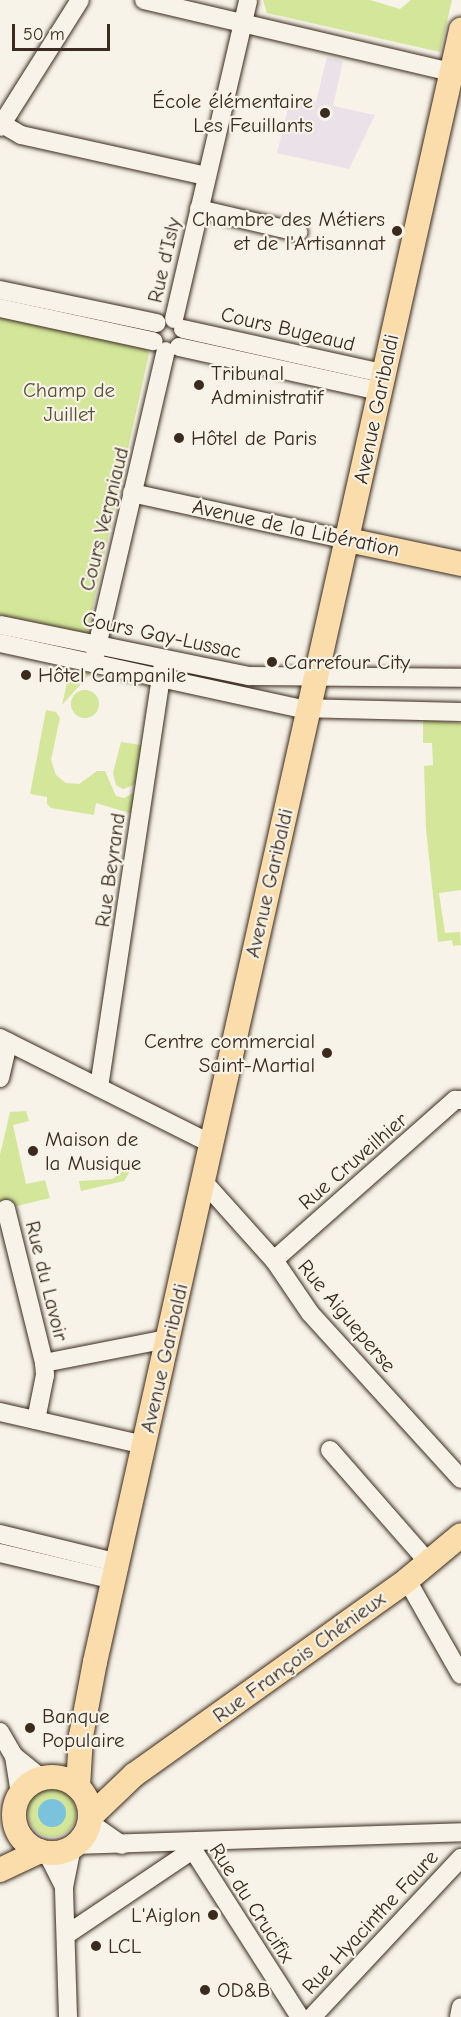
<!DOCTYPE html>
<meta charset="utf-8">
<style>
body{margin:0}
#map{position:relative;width:461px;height:2017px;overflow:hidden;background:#f7f3e8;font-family:"Comic Neue",sans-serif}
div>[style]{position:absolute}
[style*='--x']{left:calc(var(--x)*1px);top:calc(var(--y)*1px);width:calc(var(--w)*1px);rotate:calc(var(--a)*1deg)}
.built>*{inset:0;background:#ebe1e8}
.green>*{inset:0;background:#d4e69a}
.round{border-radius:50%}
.water>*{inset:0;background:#7bc3dc}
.roads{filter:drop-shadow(0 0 2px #3b2a1e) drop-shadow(0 0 2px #3b2a1e)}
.minor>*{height:18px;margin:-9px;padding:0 9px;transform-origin:9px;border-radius:9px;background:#f7f3e8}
.major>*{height:24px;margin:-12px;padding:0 12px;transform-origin:12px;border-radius:12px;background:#fbddab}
.major>.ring{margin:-12px;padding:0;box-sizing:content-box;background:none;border:24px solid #fbddab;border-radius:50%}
.dots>*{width:16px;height:16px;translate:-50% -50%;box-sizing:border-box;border:3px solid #f7f3e8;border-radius:50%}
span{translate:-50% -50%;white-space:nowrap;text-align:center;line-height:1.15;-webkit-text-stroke:4.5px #f7f3e8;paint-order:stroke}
.poi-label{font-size:21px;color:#3b2a1e}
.right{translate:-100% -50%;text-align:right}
.left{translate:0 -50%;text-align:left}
.street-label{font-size:21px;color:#3b2a1e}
.park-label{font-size:21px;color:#5a5037}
.scale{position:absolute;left:12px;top:24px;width:98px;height:27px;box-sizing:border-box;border:3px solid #3b2a1e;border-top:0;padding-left:8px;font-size:18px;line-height:21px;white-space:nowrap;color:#3b2a1e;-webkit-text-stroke:4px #f7f3e8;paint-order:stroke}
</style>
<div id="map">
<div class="built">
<div style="clip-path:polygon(327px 57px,343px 61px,333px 106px,375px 115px,349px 169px,277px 153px,291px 96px,316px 102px)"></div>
</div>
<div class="green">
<div style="clip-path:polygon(263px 0,370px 0,400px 9px,411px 0,452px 0,440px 52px,267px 13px)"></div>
<div style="clip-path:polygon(0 315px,131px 344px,146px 349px,149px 354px,87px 633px,0 615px)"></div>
<div style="clip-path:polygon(70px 669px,89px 673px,88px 676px,62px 705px)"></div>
<div class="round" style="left:71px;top:690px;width:28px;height:28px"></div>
<div style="clip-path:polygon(46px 710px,56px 712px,60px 718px,51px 760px,56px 775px,66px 783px,79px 784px,97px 771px,105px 771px,116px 796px,124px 798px,137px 791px,136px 815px,96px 803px,94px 815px,51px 808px,47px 804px,47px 797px,30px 794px)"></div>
<div style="clip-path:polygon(423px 720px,461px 723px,461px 890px,439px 893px,445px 933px,460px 932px,461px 945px,453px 946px,452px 940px,438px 942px,426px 829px,424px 766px,433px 765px,432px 743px,423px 743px)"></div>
<div style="clip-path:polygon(121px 742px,147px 746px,137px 784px,123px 789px,116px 785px,113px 773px)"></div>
<div style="clip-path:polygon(26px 1111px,29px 1121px,13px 1125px,26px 1184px,45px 1180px,50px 1198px,13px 1207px,0 1204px,0 1155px,10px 1112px)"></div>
<div style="clip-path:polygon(126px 1158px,129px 1173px,124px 1181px,81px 1191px,79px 1181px,113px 1179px,123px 1169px)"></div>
<div class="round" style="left:28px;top:1789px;width:48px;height:48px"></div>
</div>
<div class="water">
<div class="round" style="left:38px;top:1799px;width:28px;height:28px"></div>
</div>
<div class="roads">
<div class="minor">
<div style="--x:144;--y:0;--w:315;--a:13.2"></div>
<div style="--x:2;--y:124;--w:22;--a:30"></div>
<div style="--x:21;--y:135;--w:189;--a:12.5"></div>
<div style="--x:0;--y:127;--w:150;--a:-57.8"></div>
<div style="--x:199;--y:209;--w:102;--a:13.1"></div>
<div style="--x:0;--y:290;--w:160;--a:11.9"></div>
<div style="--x:0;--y:308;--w:157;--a:12.2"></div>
<div style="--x:174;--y:319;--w:327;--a:-76.9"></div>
<div style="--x:183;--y:329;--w:204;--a:12.5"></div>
<div style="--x:179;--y:347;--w:205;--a:12.4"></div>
<div style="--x:132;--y:493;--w:221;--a:12.3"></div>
<div style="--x:0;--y:625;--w:254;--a:11.6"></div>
<div style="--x:249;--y:676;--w:212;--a:0.5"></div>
<div style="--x:0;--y:643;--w:306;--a:12.3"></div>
<div style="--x:299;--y:708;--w:162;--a:1.4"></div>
<div style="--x:95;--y:655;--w:312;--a:-76.9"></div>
<div style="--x:0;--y:1038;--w:235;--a:26.6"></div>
<div style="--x:0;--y:1078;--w:37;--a:-77"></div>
<div style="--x:99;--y:1087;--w:427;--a:-81.4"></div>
<div style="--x:203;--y:1181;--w:106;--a:48.1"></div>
<div style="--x:274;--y:1260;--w:64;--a:55.8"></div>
<div style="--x:310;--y:1313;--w:224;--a:47.7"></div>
<div style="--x:6;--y:1209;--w:159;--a:76.1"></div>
<div style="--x:44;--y:1363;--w:12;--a:85"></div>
<div style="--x:45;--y:1375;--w:46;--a:101.3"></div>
<div style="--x:274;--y:1260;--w:242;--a:-41.5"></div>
<div style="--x:455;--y:1100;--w:6;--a:0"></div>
<div style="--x:44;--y:1363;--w:126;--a:-11"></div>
<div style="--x:0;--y:1412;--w:148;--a:12.9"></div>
<div style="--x:330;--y:1450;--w:149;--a:48.8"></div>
<div style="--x:0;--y:1534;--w:122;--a:13.8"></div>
<div style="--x:0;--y:1553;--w:117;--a:13.3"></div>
<div style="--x:407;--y:1580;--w:109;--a:60.4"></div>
<div style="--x:0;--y:1732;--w:28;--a:60"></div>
<div style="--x:14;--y:1756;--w:35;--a:39"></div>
<div style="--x:14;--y:1756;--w:38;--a:81"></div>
<div style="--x:89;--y:1822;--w:40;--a:34.9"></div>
<div style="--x:188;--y:1842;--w:208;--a:57.4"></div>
<div style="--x:75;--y:1845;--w:386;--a:-1.9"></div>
<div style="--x:47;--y:1853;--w:38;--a:63"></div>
<div style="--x:66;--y:1935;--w:151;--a:-33.9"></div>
<div style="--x:68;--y:2017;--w:130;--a:-91.8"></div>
<div style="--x:64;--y:1887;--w:41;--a:-78.7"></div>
<div style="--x:312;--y:2017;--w:218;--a:-46.9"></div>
<div style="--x:459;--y:2017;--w:10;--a:-79"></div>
</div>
<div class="major">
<div style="--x:348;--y:540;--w:116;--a:12"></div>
<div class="ring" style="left:14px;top:1777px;width:52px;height:52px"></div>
<div style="--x:78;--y:1787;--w:51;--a:-86.6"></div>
<div style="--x:81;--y:1736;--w:75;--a:-79.3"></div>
<div style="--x:95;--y:1662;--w:1673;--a:-77.36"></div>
<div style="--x:90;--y:1817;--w:61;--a:-43.7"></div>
<div style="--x:134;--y:1775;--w:335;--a:-35.5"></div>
<div style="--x:407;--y:1580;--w:70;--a:-39.8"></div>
<div style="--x:0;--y:1870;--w:44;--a:-25.4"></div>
</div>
</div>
<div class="dots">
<div style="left:325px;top:113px;background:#3b2a1e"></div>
<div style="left:397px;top:231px;background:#3b2a1e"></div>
<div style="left:199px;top:385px;background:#3b2a1e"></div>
<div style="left:179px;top:438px;background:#3b2a1e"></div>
<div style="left:272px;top:662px;background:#3b2a1e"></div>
<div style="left:26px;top:675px;background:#3b2a1e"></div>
<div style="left:327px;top:1053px;background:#3b2a1e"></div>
<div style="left:33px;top:1151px;background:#3b2a1e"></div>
<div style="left:30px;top:1728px;background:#3b2a1e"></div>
<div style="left:213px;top:1915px;background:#3b2a1e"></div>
<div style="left:96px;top:1946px;background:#3b2a1e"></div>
<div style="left:205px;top:1990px;background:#3b2a1e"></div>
</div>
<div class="poi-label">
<span class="right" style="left:313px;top:113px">École élémentaire<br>Les Feuillants</span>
<span class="right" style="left:385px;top:231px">Chambre des Métiers<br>et de l'Artisannat</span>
<span class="left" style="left:211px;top:385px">Tribunal<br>Administratif</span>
<span class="left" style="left:191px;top:438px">Hôtel de Paris</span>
<span class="left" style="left:284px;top:662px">Carrefour City</span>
<span class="left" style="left:38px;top:675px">Hôtel Campanile</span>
<span class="right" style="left:315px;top:1053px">Centre commercial<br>Saint-Martial</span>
<span class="left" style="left:45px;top:1151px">Maison de<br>la Musique</span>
<span class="left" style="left:42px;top:1728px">Banque<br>Populaire</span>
<span class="right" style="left:201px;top:1915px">L'Aiglon</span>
<span class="left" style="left:108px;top:1946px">LCL</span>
<span class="left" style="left:217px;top:1990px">OD&amp;B</span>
</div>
<div class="street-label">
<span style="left:164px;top:260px;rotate:-77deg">Rue d'Isly</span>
<span style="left:288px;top:329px;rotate:13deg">Cours Bugeaud</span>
<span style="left:376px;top:409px;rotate:-78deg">Avenue Garibaldi</span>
<span style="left:104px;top:519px;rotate:-76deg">Cours Vergniaud</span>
<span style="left:296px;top:528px;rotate:12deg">Avenue de la Libération</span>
<span style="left:162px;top:635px;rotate:12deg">Cours Gay-Lussac</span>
<span style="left:110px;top:870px;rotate:-82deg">Rue Beyrand</span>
<span style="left:269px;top:883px;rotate:-77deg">Avenue Garibaldi</span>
<span style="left:353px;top:1161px;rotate:-41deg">Rue Cruveilhier</span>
<span style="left:47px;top:1281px;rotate:76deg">Rue du Lavoir</span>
<span style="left:347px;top:1316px;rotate:50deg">Rue Aigueperse</span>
<span style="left:164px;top:1358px;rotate:-77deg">Avenue Garibaldi</span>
<span style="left:299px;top:1657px;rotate:-36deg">Rue François Chénieux</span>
<span style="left:252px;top:1903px;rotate:57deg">Rue du Crucifix</span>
<span style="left:370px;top:1922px;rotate:-47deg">Rue Hyacinthe Faure</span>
</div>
<div class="park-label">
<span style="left:69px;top:402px">Champ de<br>Juillet</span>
</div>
<div class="scale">50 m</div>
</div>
